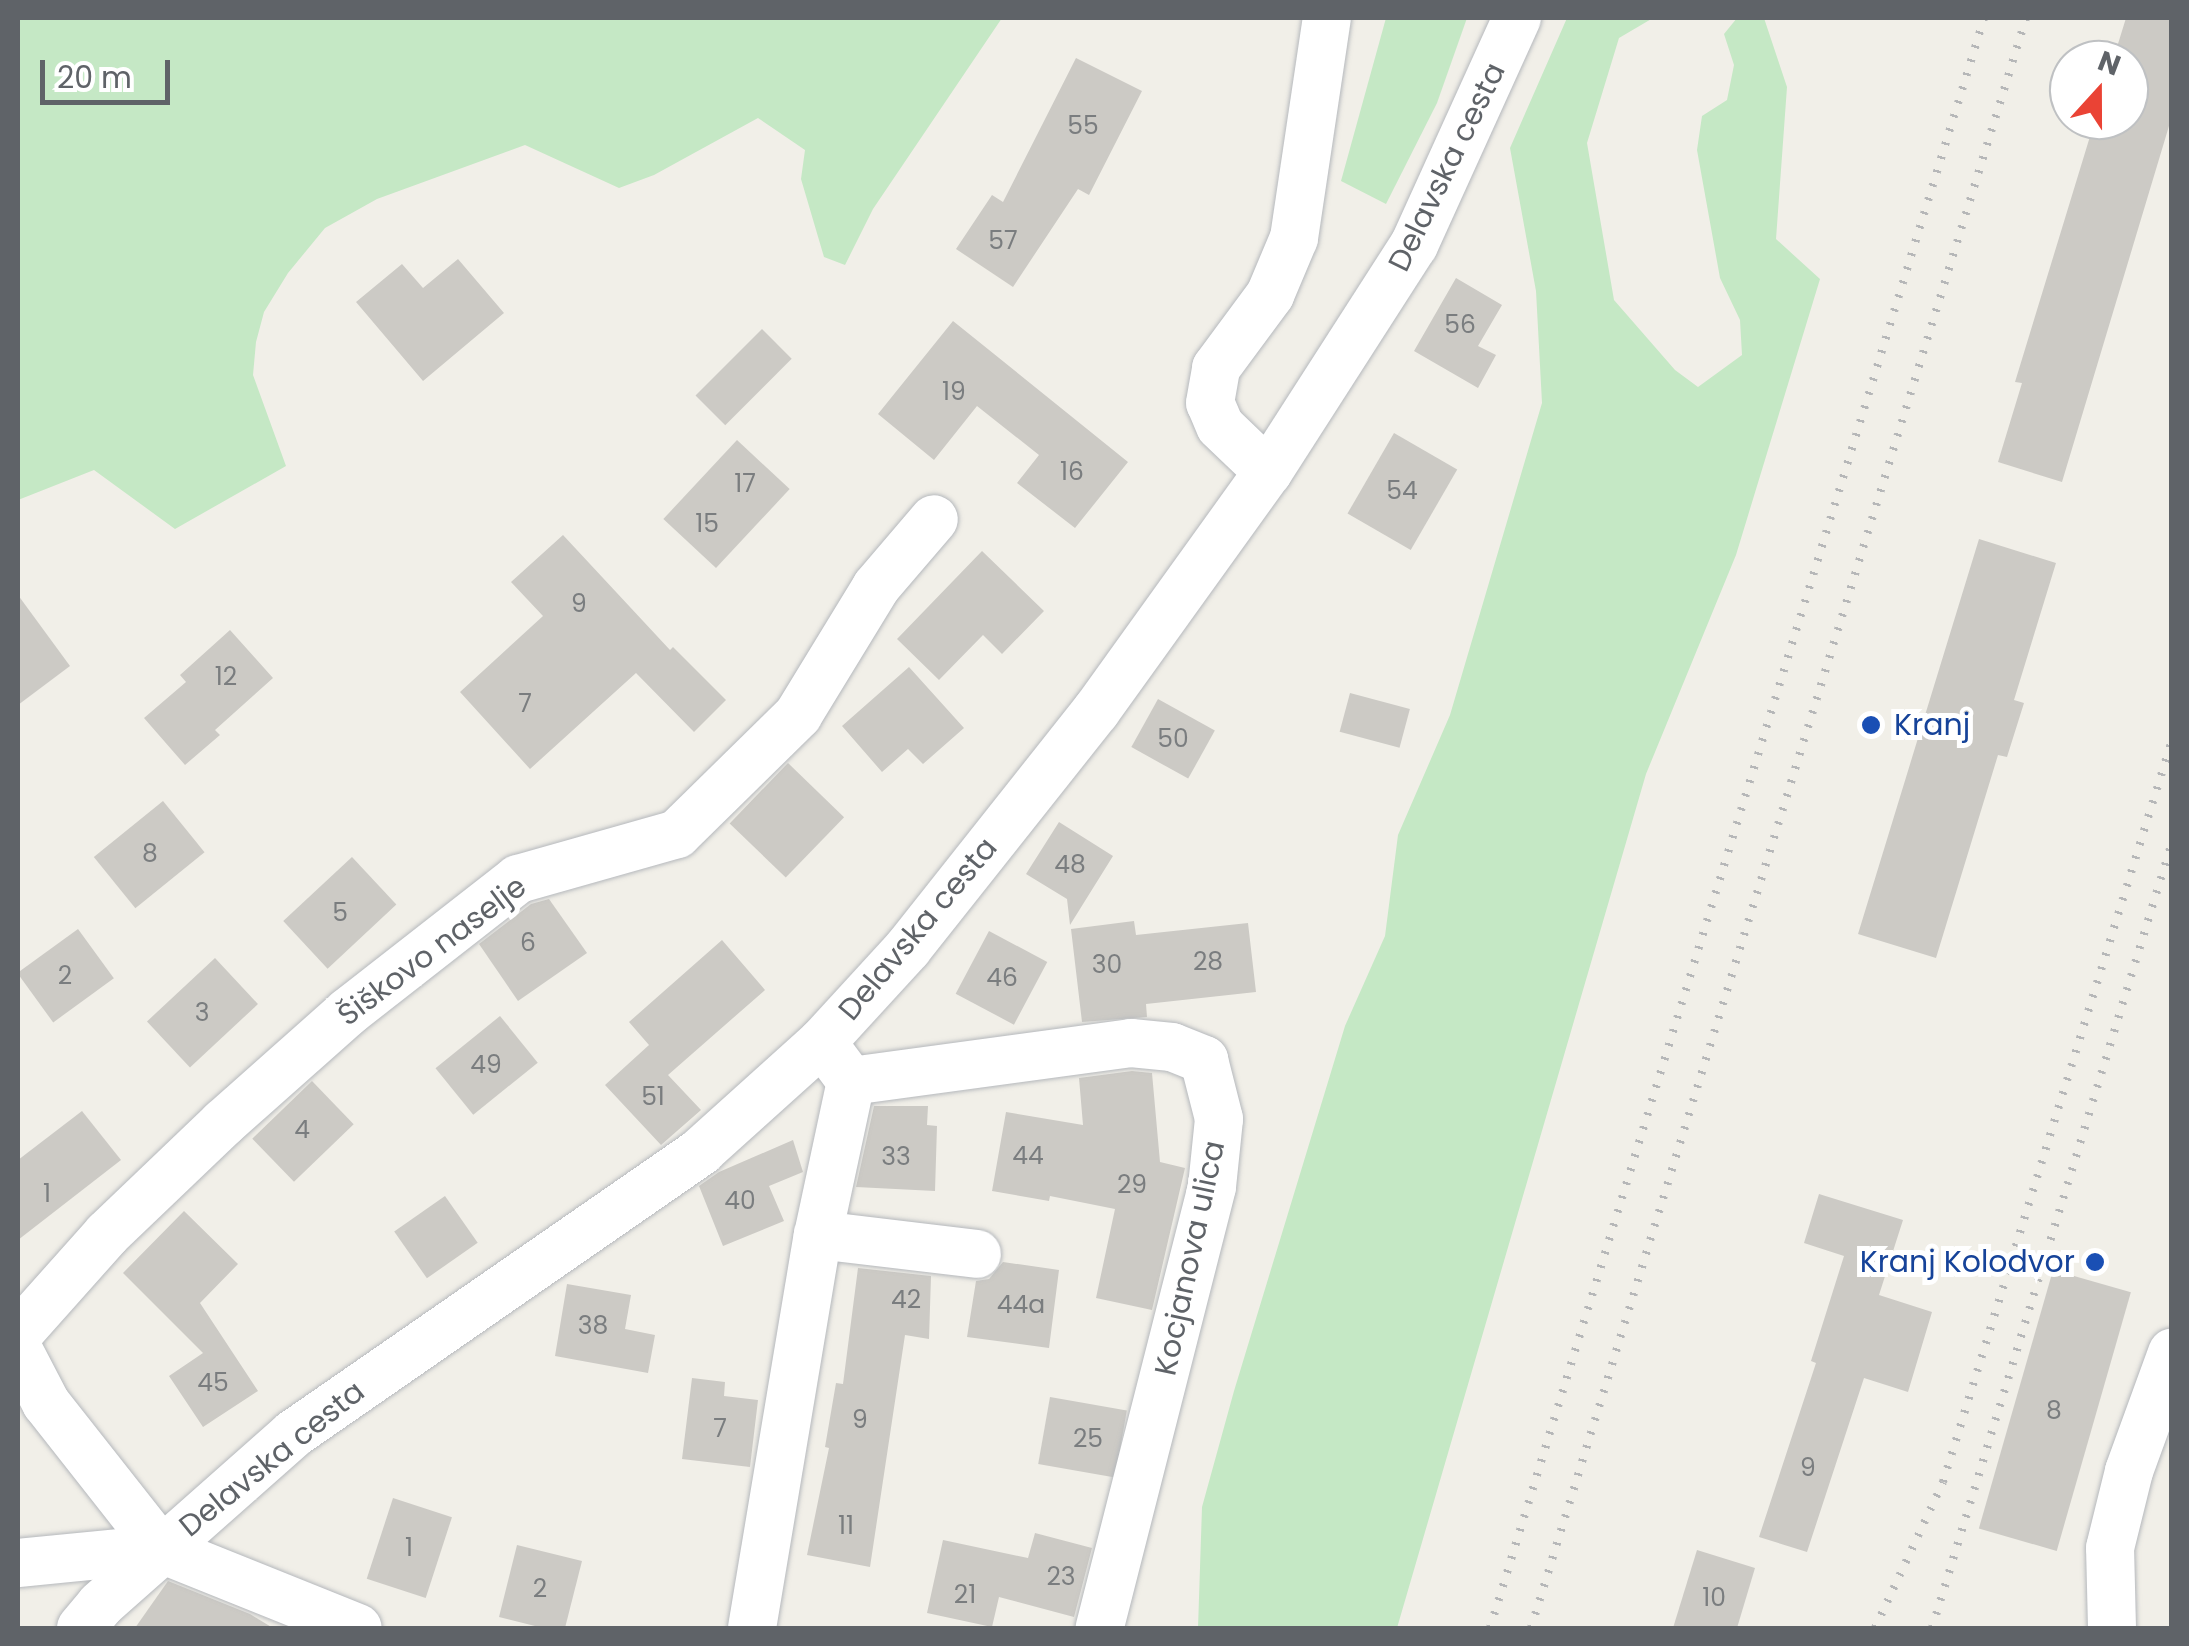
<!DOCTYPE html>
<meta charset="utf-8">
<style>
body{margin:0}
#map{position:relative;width:2189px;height:1646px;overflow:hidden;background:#f1efe8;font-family:Poppins,sans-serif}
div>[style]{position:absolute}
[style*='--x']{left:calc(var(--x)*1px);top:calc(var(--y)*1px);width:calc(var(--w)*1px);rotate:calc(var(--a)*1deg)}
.green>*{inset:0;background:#c5e8c5}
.building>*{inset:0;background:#cccac5;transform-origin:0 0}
.roads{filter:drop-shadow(0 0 2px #b5b8bc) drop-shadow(0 0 2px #b5b8bc)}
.minor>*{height:48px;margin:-24px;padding:0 24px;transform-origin:24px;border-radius:24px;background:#fff}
.rail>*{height:8px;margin-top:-4px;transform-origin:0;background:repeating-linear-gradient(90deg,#b6b7b8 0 2.5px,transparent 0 14.5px)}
.dots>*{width:28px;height:28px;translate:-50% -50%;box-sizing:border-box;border:5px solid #fff;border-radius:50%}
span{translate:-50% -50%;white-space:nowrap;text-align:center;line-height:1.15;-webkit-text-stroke:10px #fff;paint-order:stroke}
.number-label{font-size:25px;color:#7a7d7f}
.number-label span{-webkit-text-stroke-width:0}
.street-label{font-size:30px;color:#5f6368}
.transit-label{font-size:30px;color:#164399}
.left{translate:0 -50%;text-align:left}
.right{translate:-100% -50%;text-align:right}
.frame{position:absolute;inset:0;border:20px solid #5f6368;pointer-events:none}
.north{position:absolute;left:2049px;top:40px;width:100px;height:100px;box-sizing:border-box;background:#fff;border:2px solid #bfc1c3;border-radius:50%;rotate:21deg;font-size:28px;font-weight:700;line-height:40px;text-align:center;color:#5f6368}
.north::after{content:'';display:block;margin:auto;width:35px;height:45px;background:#ea4335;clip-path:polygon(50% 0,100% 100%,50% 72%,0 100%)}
.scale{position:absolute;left:40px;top:60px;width:130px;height:45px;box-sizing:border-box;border:5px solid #5f6368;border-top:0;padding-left:12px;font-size:30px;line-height:35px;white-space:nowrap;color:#5f6368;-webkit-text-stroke:8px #fff;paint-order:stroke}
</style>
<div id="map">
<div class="green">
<div style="clip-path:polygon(18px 18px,1002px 18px,873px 209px,845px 265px,824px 257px,801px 179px,805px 150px,758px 118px,654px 175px,619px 188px,525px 145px,377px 199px,325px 228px,288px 273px,264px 312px,256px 342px,253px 375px,286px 466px,175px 529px,94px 470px,18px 500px)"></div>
<div style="clip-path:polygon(1386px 18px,1467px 18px,1437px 103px,1386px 204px,1341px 181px)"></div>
<div style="clip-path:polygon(1567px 18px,1653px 18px,1619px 38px,1587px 143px,1614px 300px,1675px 370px,1698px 387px,1742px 355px,1740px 320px,1720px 278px,1697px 150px,1702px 116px,1727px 100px,1734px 65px,1724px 34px,1737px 18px,1764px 18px,1787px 87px,1776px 239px,1820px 279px,1736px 555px,1646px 774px,1397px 1628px,1198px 1628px,1202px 1507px,1234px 1391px,1345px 1026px,1385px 936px,1398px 835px,1450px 715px,1542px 403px,1536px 291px,1510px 148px)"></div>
</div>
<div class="building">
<div style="clip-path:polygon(2126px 18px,2172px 18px,2172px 116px,2062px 482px,1998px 462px,2022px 383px,2015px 382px,2095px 120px,2129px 120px,2129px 60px,2113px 60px)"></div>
<div style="clip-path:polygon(1076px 58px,1142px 91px,1089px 195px,1078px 189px,1013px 287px,956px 249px,992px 195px,1003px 202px)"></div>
<div style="clip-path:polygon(458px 259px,504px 313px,423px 381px,356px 302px,402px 264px,423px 288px)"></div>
<div style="clip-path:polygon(1456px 278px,1502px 305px,1478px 346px,1496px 355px,1478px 388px,1414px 351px)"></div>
<div style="clip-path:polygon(953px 321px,1128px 462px,1075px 528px,1017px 483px,1039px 455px,977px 406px,934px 460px,878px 414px)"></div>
<div style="left:762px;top:329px;width:42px;height:94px;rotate:45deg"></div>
<div style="left:1394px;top:433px;width:73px;height:93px;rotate:30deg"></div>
<div style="left:737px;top:440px;width:72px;height:108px;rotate:43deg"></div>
<div style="clip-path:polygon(563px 535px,670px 650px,673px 647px,726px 700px,694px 732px,636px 673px,530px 769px,460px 692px,543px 616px,511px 582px)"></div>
<div style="clip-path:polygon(1979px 539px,2056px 563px,2014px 700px,2024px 703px,2007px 757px,1998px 755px,1936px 958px,1858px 934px)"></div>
<div style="clip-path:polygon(982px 551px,1044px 611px,1002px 654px,983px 635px,939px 680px,897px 639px)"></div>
<div style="clip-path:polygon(18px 595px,70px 666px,18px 705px)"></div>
<div style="clip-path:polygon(230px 630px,273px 678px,215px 730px,220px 735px,185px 765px,144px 718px,186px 682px,180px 675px)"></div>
<div style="clip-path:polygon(909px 667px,964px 728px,923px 764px,908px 749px,882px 772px,842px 726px)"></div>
<div style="left:1350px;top:693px;width:62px;height:40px;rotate:15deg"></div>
<div style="left:1158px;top:699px;width:65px;height:55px;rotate:29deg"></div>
<div style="left:788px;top:763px;width:78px;height:84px;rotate:44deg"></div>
<div style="left:163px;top:801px;width:66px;height:89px;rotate:51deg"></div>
<div style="clip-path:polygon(1059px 822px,1113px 856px,1070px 925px,1067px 899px,1026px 874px)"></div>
<div style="left:352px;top:857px;width:65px;height:94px;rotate:47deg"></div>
<div style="clip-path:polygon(549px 899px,587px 953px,518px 1001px,479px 944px,531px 904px)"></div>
<div style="clip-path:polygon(1134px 921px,1136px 935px,1248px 923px,1256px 992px,1146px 1004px,1147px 1017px,1082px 1022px,1071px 929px)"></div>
<div style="left:78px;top:929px;width:61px;height:75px;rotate:54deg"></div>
<div style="left:989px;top:931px;width:66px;height:71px;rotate:28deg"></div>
<div style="clip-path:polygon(722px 940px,765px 990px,668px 1075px,701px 1110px,661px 1145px,605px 1085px,649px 1045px,629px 1022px)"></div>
<div style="left:215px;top:958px;width:63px;height:93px;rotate:47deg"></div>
<div style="left:500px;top:1016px;width:60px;height:83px;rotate:51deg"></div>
<div style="clip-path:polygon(1132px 1071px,1152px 1073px,1160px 1162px,1185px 1168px,1152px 1310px,1096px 1298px,1115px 1209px,1050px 1196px,1049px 1201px,992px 1191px,1006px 1112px,1083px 1125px,1079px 1078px)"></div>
<div style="left:312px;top:1081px;width:60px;height:83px;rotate:46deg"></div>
<div style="clip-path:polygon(874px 1106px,928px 1106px,927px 1125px,937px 1126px,935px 1191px,856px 1187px)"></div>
<div style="clip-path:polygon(82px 1111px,121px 1160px,18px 1240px,18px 1160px)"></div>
<div style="clip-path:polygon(793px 1140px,803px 1172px,769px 1186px,784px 1221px,723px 1246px,699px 1186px,719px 1172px)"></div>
<div style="clip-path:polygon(1819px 1194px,1903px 1220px,1879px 1295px,1932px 1312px,1908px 1392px,1864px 1378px,1807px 1552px,1759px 1537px,1816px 1363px,1811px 1361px,1844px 1256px,1804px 1243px)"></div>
<div style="left:445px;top:1196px;width:57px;height:62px;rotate:55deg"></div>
<div style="clip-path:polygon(184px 1211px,238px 1264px,200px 1303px,258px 1391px,203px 1427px,169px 1376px,203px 1353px,123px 1273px)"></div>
<div style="clip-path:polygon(1003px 1262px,1059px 1270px,1049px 1348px,967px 1337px,976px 1281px,989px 1279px)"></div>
<div style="clip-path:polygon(858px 1268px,931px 1276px,929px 1339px,905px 1335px,870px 1567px,807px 1555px,829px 1448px,825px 1447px,836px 1383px,843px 1384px)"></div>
<div style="left:2053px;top:1270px;width:81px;height:269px;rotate:16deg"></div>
<div style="clip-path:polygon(567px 1284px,631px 1295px,625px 1329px,655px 1335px,648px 1373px,555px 1356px)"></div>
<div style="clip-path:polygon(692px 1378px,725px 1382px,724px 1396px,758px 1400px,750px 1467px,682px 1459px)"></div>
<div style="left:1050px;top:1397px;width:78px;height:68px;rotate:10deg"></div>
<div style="left:393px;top:1498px;width:62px;height:85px;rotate:18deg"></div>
<div style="clip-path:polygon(1035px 1533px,1092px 1548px,1074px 1617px,999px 1597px,992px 1627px,927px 1613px,943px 1540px,1028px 1558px)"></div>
<div style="clip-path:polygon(517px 1545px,582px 1561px,565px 1628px,543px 1628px,499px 1617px)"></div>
<div style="clip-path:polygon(1697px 1550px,1755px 1568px,1737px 1628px,1673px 1628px)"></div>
<div style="clip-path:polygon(168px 1581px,250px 1614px,273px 1628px,135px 1628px)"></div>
</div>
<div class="roads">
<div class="minor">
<div style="--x:1268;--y:472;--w:66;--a:-136.2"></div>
<div style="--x:1220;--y:426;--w:25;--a:-113"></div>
<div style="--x:1210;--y:403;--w:36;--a:-80"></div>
<div style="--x:1216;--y:368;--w:91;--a:-53.5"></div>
<div style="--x:1270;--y:295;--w:62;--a:-67.2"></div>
<div style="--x:1294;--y:238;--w:222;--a:-81.5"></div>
<div style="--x:822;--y:1042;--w:49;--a:53.4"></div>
<div style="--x:851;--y:1081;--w:283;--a:-7.7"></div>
<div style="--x:1131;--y:1043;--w:41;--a:5.6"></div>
<div style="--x:1172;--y:1047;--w:35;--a:22"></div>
<div style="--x:1204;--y:1060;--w:61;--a:75.7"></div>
<div style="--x:1219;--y:1119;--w:68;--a:95.9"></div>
<div style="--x:1212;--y:1187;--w:455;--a:104.3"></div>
<div style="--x:818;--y:1235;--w:160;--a:6.8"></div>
<div style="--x:18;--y:1334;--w:134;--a:-48.3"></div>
<div style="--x:107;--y:1234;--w:161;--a:-43.7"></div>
<div style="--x:223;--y:1123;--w:167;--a:-41.6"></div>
<div style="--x:348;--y:1012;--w:216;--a:-38"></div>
<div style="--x:518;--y:879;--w:165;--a:-15.8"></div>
<div style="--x:677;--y:834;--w:170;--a:-44.5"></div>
<div style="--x:798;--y:715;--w:150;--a:-58.6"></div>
<div style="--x:876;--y:587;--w:89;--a:-49.5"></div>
<div style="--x:18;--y:1349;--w:61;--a:62.6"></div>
<div style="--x:46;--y:1403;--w:186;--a:51.8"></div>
<div style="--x:18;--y:1563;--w:144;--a:-5.6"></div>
<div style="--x:161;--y:1549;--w:212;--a:21.9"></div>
<div style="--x:81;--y:1628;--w:30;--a:-50"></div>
<div style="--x:100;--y:1605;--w:258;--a:-41.5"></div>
<div style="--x:293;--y:1434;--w:497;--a:-34.7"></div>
<div style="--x:701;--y:1151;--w:163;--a:-42"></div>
<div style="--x:822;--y:1042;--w:127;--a:-47.5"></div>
<div style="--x:908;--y:948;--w:303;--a:-51.6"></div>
<div style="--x:1096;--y:711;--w:294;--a:-54.3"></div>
<div style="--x:1268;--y:472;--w:270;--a:-57.3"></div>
<div style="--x:1414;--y:245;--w:249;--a:-65.6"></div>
<div style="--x:752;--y:1628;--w:399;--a:-80.5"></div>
<div style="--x:818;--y:1235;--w:157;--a:-77.9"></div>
<div style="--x:2112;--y:1628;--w:80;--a:-91.4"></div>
<div style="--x:2110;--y:1548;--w:79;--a:-76.1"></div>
<div style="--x:2129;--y:1471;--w:126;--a:-70"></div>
</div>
</div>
<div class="rail">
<div style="--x:1490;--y:1628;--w:1684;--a:-72.94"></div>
<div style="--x:1531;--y:1628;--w:1684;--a:-72.91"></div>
<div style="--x:1875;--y:1628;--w:161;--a:-65"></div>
<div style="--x:1943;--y:1482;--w:777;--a:-72.85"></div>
<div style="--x:1932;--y:1628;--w:822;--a:-73.02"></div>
</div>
<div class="dots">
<div style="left:1871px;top:725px;background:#1a4fb4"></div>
<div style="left:2095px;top:1262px;background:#1a4fb4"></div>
</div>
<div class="number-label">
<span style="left:1083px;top:126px">55</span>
<span style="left:1003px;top:241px">57</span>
<span style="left:1460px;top:325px">56</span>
<span style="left:954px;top:392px">19</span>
<span style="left:1072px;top:472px">16</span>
<span style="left:745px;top:484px">17</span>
<span style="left:1402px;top:491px">54</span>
<span style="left:707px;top:524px">15</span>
<span style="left:579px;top:604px">9</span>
<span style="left:226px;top:677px">12</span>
<span style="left:525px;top:704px">7</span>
<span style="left:1173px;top:739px">50</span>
<span style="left:150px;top:854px">8</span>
<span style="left:1070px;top:865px">48</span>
<span style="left:340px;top:913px">5</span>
<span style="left:528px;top:943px">6</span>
<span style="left:1208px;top:962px">28</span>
<span style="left:1107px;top:965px">30</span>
<span style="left:65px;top:976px">2</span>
<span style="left:1002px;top:978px">46</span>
<span style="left:202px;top:1013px">3</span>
<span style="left:486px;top:1065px">49</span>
<span style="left:653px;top:1097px">51</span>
<span style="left:302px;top:1130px">4</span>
<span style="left:1028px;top:1156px">44</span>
<span style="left:896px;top:1157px">33</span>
<span style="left:1132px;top:1185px">29</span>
<span style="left:47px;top:1194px">1</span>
<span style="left:740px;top:1201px">40</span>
<span style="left:906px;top:1300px">42</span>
<span style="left:1021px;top:1305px">44a</span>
<span style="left:593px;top:1326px">38</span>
<span style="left:213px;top:1383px">45</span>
<span style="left:2054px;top:1411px">8</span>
<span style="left:860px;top:1420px">9</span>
<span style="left:720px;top:1429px">7</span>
<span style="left:1088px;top:1439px">25</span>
<span style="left:1808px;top:1468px">9</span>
<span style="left:846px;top:1526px">11</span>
<span style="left:409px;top:1548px">1</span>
<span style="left:1061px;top:1577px">23</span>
<span style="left:540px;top:1589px">2</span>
<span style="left:965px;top:1595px">21</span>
<span style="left:1714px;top:1598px">10</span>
</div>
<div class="street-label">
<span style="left:1447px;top:167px;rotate:-64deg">Delavska cesta</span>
<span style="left:918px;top:929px;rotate:-50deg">Delavska cesta</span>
<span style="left:432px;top:951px;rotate:-37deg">Šiškovo naselje</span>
<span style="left:1190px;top:1258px;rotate:-78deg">Kocjanova ulica</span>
<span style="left:272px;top:1459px;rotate:-39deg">Delavska cesta</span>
</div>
<div class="transit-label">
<span class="left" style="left:1894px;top:725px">Kranj</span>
<span class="right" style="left:2075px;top:1262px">Kranj Kolodvor</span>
</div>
<div class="frame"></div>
<div class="north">N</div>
<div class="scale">20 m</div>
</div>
